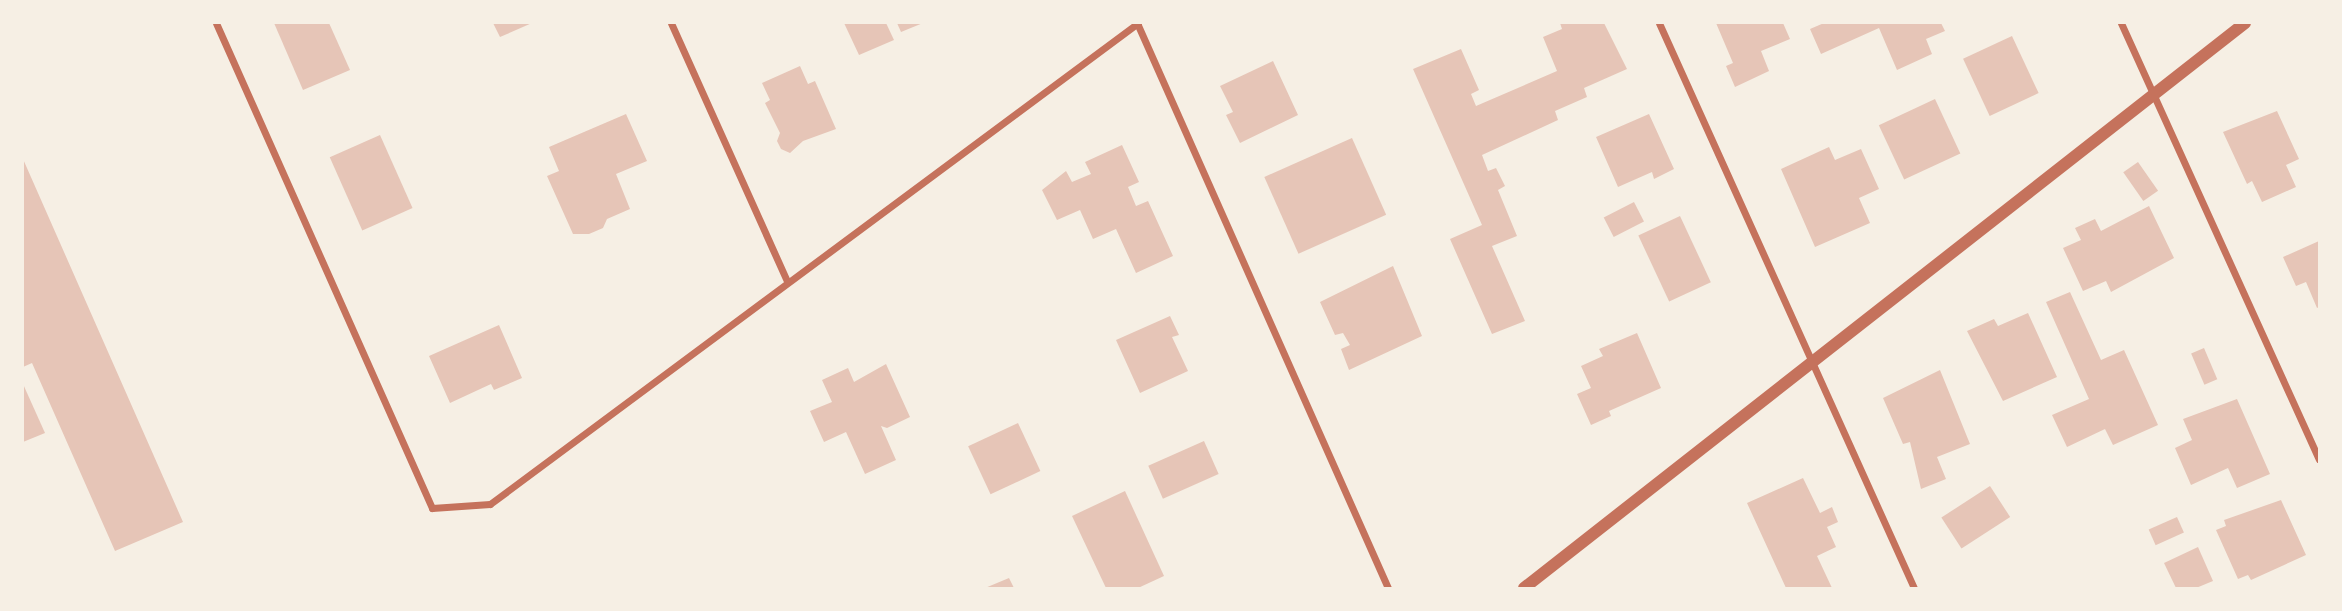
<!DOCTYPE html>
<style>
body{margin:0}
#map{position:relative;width:2342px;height:611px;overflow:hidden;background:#f6efe4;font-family:Lato,sans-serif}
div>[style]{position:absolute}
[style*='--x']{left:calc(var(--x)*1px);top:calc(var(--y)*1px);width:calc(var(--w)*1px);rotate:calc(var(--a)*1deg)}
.building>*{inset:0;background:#e6c5b7;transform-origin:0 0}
.minor>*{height:7px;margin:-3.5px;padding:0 3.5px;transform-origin:3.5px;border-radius:3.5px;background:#c5725c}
.tertiary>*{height:12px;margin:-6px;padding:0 6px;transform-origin:6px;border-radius:6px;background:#c5725c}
span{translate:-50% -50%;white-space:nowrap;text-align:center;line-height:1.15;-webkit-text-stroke:7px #f6efe4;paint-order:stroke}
.frame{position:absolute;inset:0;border:24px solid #f6efe4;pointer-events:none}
</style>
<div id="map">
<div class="building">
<div style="clip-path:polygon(274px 23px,329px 23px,350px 70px,303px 90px)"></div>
<div style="clip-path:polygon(493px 23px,532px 23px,500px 37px)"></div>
<div style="clip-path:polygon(844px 23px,886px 23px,894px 40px,859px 55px)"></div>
<div style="clip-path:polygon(897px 23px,923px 23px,901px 32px)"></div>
<div style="clip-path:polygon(1560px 23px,1604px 23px,1627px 69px,1584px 88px,1587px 97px,1555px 111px,1558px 120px,1482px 155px,1488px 171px,1496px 168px,1505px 186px,1498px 190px,1517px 236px,1492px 246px,1525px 321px,1492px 334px,1450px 239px,1482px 225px,1413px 69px,1461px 49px,1479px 90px,1471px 94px,1476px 106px,1557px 71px,1543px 37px,1562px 29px)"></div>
<div style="clip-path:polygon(1716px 23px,1783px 23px,1790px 39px,1761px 51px,1769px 71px,1735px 87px,1726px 66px,1733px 63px)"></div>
<div style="clip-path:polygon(1824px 23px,1941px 23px,1945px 31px,1926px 39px,1932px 54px,1897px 70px,1879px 28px,1821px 54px,1810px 29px)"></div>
<div style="left:2012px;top:36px;width:63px;height:54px;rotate:65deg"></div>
<div style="clip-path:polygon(1273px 61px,1298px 115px,1240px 143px,1226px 115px,1233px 112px,1220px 86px)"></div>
<div style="clip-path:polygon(800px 66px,808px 84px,815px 81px,836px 129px,803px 141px,790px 153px,781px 149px,777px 141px,780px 133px,765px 103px,770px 100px,762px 83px)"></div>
<div style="left:1935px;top:99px;width:60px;height:62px;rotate:65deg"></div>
<div style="clip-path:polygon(2277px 111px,2299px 159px,2286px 165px,2296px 187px,2262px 202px,2252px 181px,2247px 184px,2223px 132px)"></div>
<div style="clip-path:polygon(626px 114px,647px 161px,616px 174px,630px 209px,607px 219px,603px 228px,589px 234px,573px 234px,547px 176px,559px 171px,549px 147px)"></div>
<div style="clip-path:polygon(1649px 114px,1674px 169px,1654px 179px,1652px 172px,1618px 187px,1596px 137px)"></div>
<div style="left:380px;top:135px;width:80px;height:55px;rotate:66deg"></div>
<div style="left:1352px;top:138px;width:84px;height:96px;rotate:66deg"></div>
<div style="clip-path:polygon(1122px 145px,1139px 182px,1128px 187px,1136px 206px,1148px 201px,1173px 256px,1136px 273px,1116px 229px,1093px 239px,1080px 210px,1057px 220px,1042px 190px,1066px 171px,1072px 182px,1091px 174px,1085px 162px)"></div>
<div style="clip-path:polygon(1829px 147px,1835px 160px,1861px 149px,1879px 189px,1859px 198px,1870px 223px,1815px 247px,1781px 169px)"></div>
<div style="clip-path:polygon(23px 159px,183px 522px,115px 551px,32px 363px,23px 367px)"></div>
<div style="left:2138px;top:162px;width:35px;height:18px;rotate:55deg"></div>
<div style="left:1634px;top:202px;width:22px;height:34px;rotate:63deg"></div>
<div style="clip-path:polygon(2149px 206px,2174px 258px,2111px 292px,2106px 281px,2083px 291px,2063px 248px,2081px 240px,2075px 228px,2095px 219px,2101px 231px)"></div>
<div style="left:1680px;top:216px;width:73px;height:46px;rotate:65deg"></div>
<div style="clip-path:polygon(2319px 241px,2319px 307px,2317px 308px,2306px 282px,2296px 286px,2283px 257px)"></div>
<div style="clip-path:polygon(1393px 266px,1422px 336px,1349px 370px,1341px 349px,1350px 345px,1343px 333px,1335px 335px,1320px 302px)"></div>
<div style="clip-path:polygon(2070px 292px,2101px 360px,2124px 350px,2158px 425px,2113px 445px,2105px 429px,2067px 447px,2052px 415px,2089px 399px,2046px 302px)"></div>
<div style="clip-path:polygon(2028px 313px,2057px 377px,2003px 401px,1967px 331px,1994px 319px,1998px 326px)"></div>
<div style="clip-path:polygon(1170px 316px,1179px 335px,1172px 337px,1188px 371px,1140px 393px,1116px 340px)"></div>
<div style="clip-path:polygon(499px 325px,522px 378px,494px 390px,491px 384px,450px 403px,429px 356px)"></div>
<div style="clip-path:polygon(1637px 333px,1661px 388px,1609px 411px,1611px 416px,1591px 425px,1577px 394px,1591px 388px,1581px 366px,1603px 356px,1599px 349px)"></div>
<div style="left:2204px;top:348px;width:34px;height:14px;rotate:67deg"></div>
<div style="clip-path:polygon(886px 364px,910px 417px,887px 428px,881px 426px,896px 460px,865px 474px,846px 432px,824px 442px,810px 411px,832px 402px,822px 380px,848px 368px,854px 382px)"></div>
<div style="clip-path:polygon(1940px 370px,1970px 444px,1937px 457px,1946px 479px,1921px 489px,1910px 442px,1903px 444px,1883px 398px)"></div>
<div style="clip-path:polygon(23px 384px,45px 433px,23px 442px)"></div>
<div style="clip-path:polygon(2237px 399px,2270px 474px,2237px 488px,2228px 468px,2191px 485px,2175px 448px,2192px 440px,2183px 419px)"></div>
<div style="left:1018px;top:423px;width:53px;height:55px;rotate:65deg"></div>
<div style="left:1204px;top:441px;width:36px;height:61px;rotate:66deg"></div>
<div style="clip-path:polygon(1803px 478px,1820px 513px,1832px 507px,1838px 522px,1827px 527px,1836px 547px,1817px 556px,1832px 588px,1786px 588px,1747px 503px)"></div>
<div style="left:1990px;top:486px;width:37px;height:58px;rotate:57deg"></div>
<div style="clip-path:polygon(1125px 491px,1164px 576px,1138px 588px,1106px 588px,1072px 516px)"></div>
<div style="clip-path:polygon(2281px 500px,2306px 555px,2251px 580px,2248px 575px,2238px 579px,2216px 530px,2226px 526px,2224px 520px)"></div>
<div style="left:2177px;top:517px;width:17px;height:31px;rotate:66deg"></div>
<div style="clip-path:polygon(2198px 547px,2213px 581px,2196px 588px,2176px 588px,2164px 563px)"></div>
<div style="clip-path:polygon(1009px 578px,1014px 588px,985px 588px)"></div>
</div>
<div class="minor">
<div style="--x:216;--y:23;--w:531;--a:65.99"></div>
<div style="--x:432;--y:508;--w:58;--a:-3.9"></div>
<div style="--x:490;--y:504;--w:807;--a:-36.59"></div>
<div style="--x:671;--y:23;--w:283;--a:65.8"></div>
<div style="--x:1137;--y:23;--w:618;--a:66.05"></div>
<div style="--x:1659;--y:23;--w:620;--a:65.71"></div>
<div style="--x:2121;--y:23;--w:479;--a:65.6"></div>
</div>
<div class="tertiary">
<div style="--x:1524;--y:588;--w:916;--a:-38.08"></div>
</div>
<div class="frame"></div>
</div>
